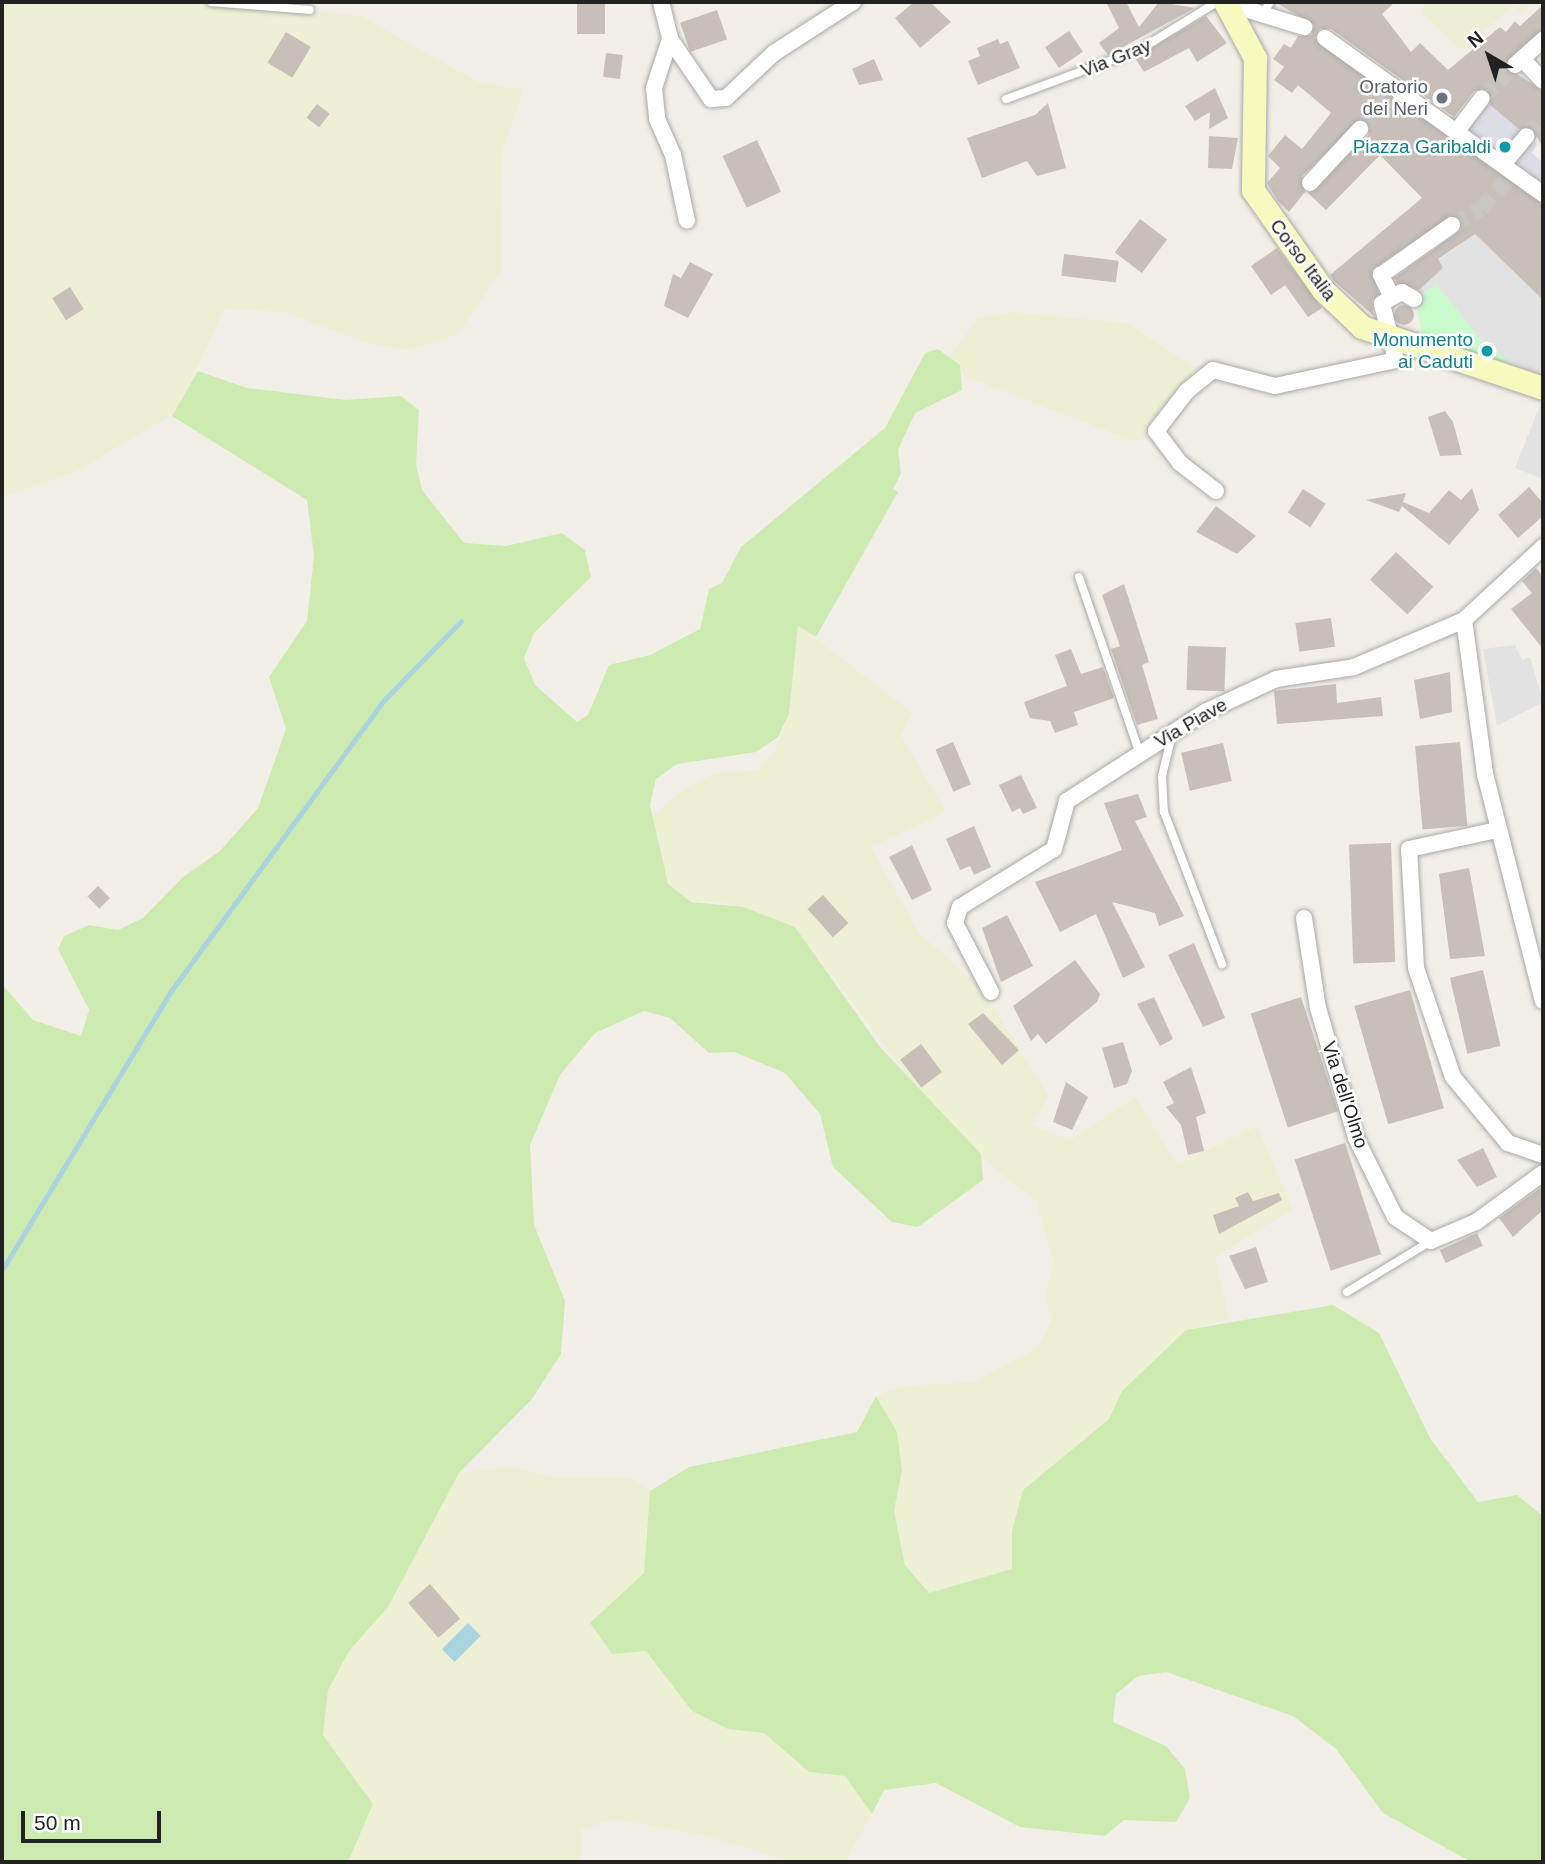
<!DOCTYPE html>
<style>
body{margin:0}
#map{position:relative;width:1545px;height:1864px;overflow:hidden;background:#f2efe9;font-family:Helvetica,sans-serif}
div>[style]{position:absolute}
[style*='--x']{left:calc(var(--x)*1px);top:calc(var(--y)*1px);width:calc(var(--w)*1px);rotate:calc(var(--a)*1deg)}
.farmland>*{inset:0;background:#eef0d5}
.grass>*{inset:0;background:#cdebb0}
.park>*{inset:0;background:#c8facc}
.parking>*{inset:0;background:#e2e2e2}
.plaza>*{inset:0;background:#dddde8}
.water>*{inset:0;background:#aad3df;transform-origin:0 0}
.stream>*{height:5px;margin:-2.5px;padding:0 2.5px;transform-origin:2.5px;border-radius:2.5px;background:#aad3df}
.building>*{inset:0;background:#c7bfb8;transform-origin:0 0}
.round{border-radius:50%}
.street-tunnel>*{height:16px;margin-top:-8px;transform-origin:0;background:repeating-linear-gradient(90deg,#c8c6c1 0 16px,transparent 0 24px)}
.roads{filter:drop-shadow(0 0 2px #a9a9a9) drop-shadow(0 0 2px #a9a9a9)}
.lane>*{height:8px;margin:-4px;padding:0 4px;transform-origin:4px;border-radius:4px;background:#fff}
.street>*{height:16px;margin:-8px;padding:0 8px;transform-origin:8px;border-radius:8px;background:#fff}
.secondary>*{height:23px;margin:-11.5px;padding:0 11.5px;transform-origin:11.5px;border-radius:11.5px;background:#f7fabf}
.dots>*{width:19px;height:19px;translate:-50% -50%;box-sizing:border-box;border:4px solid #fff;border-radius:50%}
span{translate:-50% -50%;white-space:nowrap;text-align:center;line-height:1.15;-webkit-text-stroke:5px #fff;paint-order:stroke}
.street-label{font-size:19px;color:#222}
.worship-label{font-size:19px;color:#5b616d}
.right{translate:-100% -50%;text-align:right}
.culture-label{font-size:19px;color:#0d838f}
.frame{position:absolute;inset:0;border:4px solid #222;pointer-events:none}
.north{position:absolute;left:1454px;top:21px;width:70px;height:70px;-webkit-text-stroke:5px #fff;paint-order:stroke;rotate:321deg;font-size:19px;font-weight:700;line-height:28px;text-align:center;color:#222}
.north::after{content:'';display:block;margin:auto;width:24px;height:32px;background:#222;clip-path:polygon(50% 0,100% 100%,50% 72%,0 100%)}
.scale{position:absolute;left:21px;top:1811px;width:140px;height:32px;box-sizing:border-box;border:4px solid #222;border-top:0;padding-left:9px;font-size:21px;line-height:24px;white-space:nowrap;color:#222;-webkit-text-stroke:5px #fff;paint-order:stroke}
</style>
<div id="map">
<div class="farmland">
<div style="clip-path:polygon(2px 2px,227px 2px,361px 16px,478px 82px,524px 90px,502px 151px,501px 270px,457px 335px,408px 350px,366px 343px,284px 312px,224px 309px,177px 412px,75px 472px,2px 497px)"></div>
<div style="clip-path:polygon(1429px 2px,1534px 2px,1521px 14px,1515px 5px,1461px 50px,1420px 11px)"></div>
<div style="clip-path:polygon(1014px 312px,1127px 323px,1196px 368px,1143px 440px,1131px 440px,966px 377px,950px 356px,978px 318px)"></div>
<div style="clip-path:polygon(798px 625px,913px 713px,901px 735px,946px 812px,871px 847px,919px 933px,981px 987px,1049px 1096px,1032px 1125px,1070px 1140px,1135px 1097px,1178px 1165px,1257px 1126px,1293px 1209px,1215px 1257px,1229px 1318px,1186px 1330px,1122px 1391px,1109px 1419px,1023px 1490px,1012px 1531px,1012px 1569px,929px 1594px,905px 1565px,894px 1511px,902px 1470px,897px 1432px,876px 1396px,904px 1386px,973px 1382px,1036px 1349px,1053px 1319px,1044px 1298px,1054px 1263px,1036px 1201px,995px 1169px,923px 1096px,795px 927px,721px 902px,691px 902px,668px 884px,653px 832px,652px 816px,684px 789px,716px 773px,758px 770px,777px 747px,790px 711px)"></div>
<div style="clip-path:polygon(512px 1467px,556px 1478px,631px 1478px,650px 1491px,644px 1573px,590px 1623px,612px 1654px,646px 1651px,728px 1729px,764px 1733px,810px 1772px,845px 1776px,872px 1814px,845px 1862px,790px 1862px,707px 1836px,614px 1819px,581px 1830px,581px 1862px,348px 1862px,373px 1804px,323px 1734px,328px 1690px,349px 1651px,388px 1607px,459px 1473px)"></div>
</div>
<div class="grass">
<div style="clip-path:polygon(938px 349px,960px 365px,962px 390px,915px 413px,898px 450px,901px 473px,893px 489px,898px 492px,816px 637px,798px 626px,789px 714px,778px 737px,756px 752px,677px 764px,656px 779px,650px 805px,668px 884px,691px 902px,743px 907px,795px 927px,880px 1047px,981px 1154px,983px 1180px,918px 1227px,892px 1222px,833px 1167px,820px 1114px,785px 1073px,734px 1052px,709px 1053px,670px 1018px,644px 1011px,595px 1033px,560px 1075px,530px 1145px,534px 1225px,565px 1301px,561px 1354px,532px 1399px,459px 1473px,388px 1607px,349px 1651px,328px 1690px,323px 1735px,373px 1804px,348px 1862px,2px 1862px,2px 984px,33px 1020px,81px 1036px,89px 1010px,58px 949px,64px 936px,89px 925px,118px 930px,143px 918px,183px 877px,220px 851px,258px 808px,286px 729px,269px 677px,307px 621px,314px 556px,307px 500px,172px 416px,198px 371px,247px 388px,346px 400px,401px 396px,419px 410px,416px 464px,422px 490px,464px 543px,506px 546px,562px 533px,585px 550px,591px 577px,534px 633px,524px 658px,535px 685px,577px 722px,588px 715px,609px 665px,650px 655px,700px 629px,709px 589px,722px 583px,741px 547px,885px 428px,925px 353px)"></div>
<div style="clip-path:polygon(1333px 1305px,1379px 1333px,1430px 1438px,1478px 1502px,1517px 1495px,1543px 1516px,1543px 1862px,1471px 1862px,1383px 1813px,1336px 1749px,1293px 1716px,1166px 1672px,1138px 1676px,1116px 1694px,1113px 1722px,1166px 1746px,1185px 1769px,1190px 1798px,1176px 1822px,1124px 1820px,1105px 1836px,1020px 1827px,936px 1783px,884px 1790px,872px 1814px,845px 1776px,809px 1772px,764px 1733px,728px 1729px,692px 1711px,646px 1651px,612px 1654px,590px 1623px,644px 1573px,650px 1491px,689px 1467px,857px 1432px,876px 1396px,897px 1432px,902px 1470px,894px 1511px,905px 1565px,929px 1593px,1012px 1569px,1012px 1531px,1023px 1490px,1109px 1419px,1122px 1391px,1186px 1330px)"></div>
</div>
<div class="park">
<div style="clip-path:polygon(1436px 284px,1479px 338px,1518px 363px,1516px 369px,1422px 336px,1416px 300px)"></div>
</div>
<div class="parking">
<div style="clip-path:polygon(1475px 234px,1543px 300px,1543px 376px,1517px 367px,1480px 339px,1436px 284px,1416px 299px,1412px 295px,1443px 268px,1438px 260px)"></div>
<div style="clip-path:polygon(1543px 398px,1543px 479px,1515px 468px)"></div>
<div style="clip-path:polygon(1515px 645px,1522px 660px,1530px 657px,1543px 702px,1497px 726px,1483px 649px)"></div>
</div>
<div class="plaza">
<div style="clip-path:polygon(1478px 94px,1537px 144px,1532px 153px,1543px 163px,1543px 200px,1449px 131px)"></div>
</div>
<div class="water">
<div style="left:468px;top:1623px;width:18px;height:37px;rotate:45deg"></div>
</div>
<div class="stream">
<div style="--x:2;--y:1270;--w:326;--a:-58.8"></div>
<div style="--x:171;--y:991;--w:362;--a:-53.8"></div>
<div style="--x:385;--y:699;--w:109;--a:-45.7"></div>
</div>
<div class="building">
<div style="left:577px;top:2px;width:28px;height:32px"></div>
<div style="clip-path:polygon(914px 2px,930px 2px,951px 22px,920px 48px,895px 18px)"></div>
<div style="clip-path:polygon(1106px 2px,1126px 2px,1139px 27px,1159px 2px,1195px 8px,1108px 55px,1099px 43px,1119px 28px)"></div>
<div style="clip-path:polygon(1275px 2px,1395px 2px,1382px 14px,1411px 52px,1420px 43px,1448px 70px,1500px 27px,1506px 32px,1515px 21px,1520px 26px,1543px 5px,1543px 30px,1505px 66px,1543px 91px,1543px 149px,1533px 128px,1519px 129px,1490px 105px,1488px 89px,1474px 91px,1454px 117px,1331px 29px,1320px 29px,1315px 38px,1543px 204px,1543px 300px,1475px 234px,1438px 259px,1443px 268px,1419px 290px,1397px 283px,1394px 278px,1461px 230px,1461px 220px,1452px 215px,1372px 270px,1379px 294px,1372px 301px,1374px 316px,1334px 281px,1330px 275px,1422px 198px,1380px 155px,1326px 210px,1308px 193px,1368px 136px,1370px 125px,1362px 119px,1302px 176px,1305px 192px,1289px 212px,1278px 201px,1267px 183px,1280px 168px,1268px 156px,1285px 135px,1302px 149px,1331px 113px,1298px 85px,1292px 93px,1274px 80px,1284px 67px,1273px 59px,1284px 44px,1291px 48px,1298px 36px,1311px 35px,1314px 25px)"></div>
<div style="left:717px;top:10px;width:31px;height:39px;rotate:71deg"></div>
<div style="clip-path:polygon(1206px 16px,1227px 43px,1197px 62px,1189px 48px,1144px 72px,1135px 58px)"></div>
<div style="left:1069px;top:31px;width:25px;height:29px;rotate:56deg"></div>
<div style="left:286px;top:32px;width:29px;height:36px;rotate:31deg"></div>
<div style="clip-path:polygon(998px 39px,1000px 44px,1008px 41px,1020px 68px,978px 85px,968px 61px,980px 56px,977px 48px)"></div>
<div style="left:606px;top:53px;width:17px;height:24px;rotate:7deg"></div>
<div style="clip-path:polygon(874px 59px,883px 80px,859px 85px,852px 69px)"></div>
<div style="clip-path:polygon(1215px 88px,1228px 118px,1209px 129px,1210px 112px,1195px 121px,1185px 106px)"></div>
<div style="clip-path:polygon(1048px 103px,1066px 168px,1037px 176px,1027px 161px,982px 178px,967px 138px,1035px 115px)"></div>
<div style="left:317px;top:104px;width:16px;height:17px;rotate:38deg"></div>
<div style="clip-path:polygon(1209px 136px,1238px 138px,1232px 169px,1208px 168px)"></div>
<div style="left:757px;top:140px;width:57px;height:38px;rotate:65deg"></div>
<div style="left:1140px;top:219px;width:34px;height:42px;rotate:37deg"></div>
<div style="clip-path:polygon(1277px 248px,1322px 308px,1308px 317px,1285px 285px,1271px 295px,1251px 266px)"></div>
<div style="left:1064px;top:254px;width:55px;height:22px;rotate:7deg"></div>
<div style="clip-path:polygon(690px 262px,713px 274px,688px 318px,664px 306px,673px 274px,681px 278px)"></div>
<div style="left:70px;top:287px;width:26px;height:21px;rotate:58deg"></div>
<div class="round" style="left:1394px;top:305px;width:20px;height:20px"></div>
<div style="clip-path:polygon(1445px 411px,1453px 422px,1462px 455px,1440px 456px,1428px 417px)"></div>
<div style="clip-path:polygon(1529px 487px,1543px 503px,1543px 516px,1518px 538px,1498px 515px)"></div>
<div style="clip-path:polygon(1472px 488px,1479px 510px,1449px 545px,1402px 506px,1399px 512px,1366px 500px,1406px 493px,1403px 502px,1429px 513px,1449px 490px,1461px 500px)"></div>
<div style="left:1303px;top:489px;width:27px;height:28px;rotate:33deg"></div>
<div style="clip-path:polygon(1216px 506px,1256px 536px,1237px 554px,1196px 532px)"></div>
<div style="left:1396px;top:552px;width:51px;height:38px;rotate:43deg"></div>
<div style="clip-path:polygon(1536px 568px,1543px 576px,1543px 649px,1511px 609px,1532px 593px,1522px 581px)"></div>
<div style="clip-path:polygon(1124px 584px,1149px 662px,1142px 665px,1158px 719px,1137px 725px,1111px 649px,1120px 646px,1102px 595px)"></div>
<div style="left:1331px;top:618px;width:29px;height:36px;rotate:82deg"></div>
<div style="left:1188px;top:646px;width:38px;height:44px;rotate:2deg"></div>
<div style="clip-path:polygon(1071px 649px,1081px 674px,1103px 667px,1114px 698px,1074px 712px,1078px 725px,1055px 733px,1050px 721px,1030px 718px,1024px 702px,1067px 686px,1055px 655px)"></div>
<div style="clip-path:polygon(1450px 672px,1452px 712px,1420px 719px,1414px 680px)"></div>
<div style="clip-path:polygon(1336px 684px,1337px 703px,1381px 697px,1383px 716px,1277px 724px,1274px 691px)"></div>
<div style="left:953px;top:742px;width:46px;height:19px;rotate:67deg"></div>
<div style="left:1460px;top:742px;width:84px;height:45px;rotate:85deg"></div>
<div style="left:1223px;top:743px;width:39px;height:43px;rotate:77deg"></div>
<div style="clip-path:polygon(1021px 775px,1037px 808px,1023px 814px,1020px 808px,1012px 812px,999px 785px)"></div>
<div style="clip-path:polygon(1138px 794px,1147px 817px,1135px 821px,1184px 916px,1159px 926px,1155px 913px,1112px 902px,1145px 967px,1123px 978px,1096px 914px,1060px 932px,1035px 882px,1122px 850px,1104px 803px)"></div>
<div style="clip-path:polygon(974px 826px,991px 867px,974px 875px,970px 866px,960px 870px,946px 839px)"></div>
<div style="left:1391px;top:843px;width:119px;height:42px;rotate:88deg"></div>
<div style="clip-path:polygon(912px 845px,932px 890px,912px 900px,889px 857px)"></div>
<div style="clip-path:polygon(1469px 868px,1485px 956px,1450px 959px,1439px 874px)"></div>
<div style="left:98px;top:886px;width:17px;height:15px;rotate:45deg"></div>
<div style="left:823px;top:895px;width:38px;height:21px;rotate:48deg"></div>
<div style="clip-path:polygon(1007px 915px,1033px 966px,1001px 982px,982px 928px)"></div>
<div style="clip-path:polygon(1194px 943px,1225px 1018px,1203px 1027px,1168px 955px)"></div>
<div style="clip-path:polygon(1075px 960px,1100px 994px,1097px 1002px,1046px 1044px,1038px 1034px,1031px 1041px,1013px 1006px)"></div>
<div style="left:1483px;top:970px;width:78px;height:34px;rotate:77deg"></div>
<div style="left:1410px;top:990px;width:123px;height:58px;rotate:74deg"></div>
<div style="clip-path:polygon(1154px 997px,1173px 1039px,1160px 1046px,1137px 1004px)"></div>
<div style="left:1301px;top:997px;width:120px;height:53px;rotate:72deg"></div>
<div style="clip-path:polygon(983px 1013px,1019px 1050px,1002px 1065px,968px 1024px)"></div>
<div style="clip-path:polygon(1123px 1042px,1132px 1071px,1127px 1084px,1114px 1088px,1102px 1048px)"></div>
<div style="left:921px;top:1044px;width:35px;height:26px;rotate:53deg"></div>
<div style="clip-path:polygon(1191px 1067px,1206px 1113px,1196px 1117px,1204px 1151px,1188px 1155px,1181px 1125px,1166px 1107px,1174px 1103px,1163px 1082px)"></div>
<div style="clip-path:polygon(1066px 1082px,1088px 1097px,1072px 1130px,1053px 1122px)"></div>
<div style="left:1345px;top:1143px;width:117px;height:53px;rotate:72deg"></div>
<div style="clip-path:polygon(1483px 1148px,1497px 1177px,1477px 1187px,1457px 1160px)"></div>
<div style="clip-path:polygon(1543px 1186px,1543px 1210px,1513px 1237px,1499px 1218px)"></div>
<div style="clip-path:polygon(1248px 1192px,1253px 1201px,1279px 1193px,1282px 1200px,1219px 1234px,1213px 1215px,1239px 1206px,1235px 1198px)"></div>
<div style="left:1477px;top:1233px;width:14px;height:41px;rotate:65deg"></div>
<div style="clip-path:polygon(1256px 1247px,1268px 1282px,1245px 1289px,1229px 1256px)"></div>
<div style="left:430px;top:1584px;width:46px;height:29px;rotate:49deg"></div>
</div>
<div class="street-tunnel">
<div style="--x:1482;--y:98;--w:47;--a:-45"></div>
<div style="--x:1360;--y:129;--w:50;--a:-46.6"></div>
<div style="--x:1527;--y:136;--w:25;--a:-50"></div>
<div style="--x:1452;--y:225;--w:33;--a:-29"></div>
<div style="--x:1481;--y:209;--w:50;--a:-48.3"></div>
</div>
<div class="roads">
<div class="lane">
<div style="--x:211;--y:2;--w:99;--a:4.6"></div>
<div style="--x:1263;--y:13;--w:11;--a:-56"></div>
<div style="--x:1006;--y:99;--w:142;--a:-20.2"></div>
<div style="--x:1139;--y:50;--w:92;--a:-31.6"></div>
<div style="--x:1079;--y:577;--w:187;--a:71"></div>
<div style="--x:1172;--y:735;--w:42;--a:103.7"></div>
<div style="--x:1162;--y:776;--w:36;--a:87"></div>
<div style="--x:1164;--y:812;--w:163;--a:69.1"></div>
<div style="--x:1347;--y:1292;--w:98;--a:-31.3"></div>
</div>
<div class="street">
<div style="--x:661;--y:2;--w:38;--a:76"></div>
<div style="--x:670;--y:39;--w:73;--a:55.7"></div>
<div style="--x:711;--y:99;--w:15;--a:-4"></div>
<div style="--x:726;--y:98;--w:66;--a:-43.2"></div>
<div style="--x:774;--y:53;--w:94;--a:-32.8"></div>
<div style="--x:1226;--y:3;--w:82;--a:17.1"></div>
<div style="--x:1325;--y:38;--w:268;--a:35.6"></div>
<div style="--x:670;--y:39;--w:52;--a:108.1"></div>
<div style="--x:654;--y:88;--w:31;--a:84"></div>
<div style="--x:657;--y:119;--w:39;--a:66"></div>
<div style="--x:673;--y:155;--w:67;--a:78"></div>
<div style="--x:1522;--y:59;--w:30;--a:46"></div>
<div style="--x:1515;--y:65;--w:38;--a:-42"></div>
<div style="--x:1457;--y:131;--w:41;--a:-52.9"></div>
<div style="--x:1504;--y:163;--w:35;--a:-50"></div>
<div style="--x:1310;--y:183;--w:74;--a:-47.2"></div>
<div style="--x:1392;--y:297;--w:11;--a:-27"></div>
<div style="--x:1402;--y:292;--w:14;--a:30"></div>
<div style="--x:1216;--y:491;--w:46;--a:-142.1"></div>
<div style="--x:1180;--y:463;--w:40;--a:-127"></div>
<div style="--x:1156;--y:431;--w:51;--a:-52.2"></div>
<div style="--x:1187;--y:391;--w:33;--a:-39"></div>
<div style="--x:1213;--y:370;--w:64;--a:14.5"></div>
<div style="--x:1275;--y:386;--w:124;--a:-12.1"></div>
<div style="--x:1396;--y:360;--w:58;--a:-104"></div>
<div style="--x:1382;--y:304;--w:12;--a:-35"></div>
<div style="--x:1392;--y:297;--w:25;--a:-117"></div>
<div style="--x:1381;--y:275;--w:87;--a:-35.2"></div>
<div style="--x:1464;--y:620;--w:155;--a:82.2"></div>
<div style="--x:1485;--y:774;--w:234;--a:75.7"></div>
<div style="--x:1497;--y:830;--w:90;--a:167.8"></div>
<div style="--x:1409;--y:849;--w:119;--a:86.6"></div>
<div style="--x:1416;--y:968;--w:115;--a:71.3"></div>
<div style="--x:1453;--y:1077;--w:86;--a:50.2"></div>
<div style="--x:1508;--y:1143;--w:37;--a:19"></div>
<div style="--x:1304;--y:918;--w:91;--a:81.2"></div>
<div style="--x:1318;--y:1008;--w:135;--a:73.7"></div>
<div style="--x:1356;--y:1138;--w:88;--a:63.7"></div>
<div style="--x:1395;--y:1217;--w:43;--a:33.7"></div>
<div style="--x:1431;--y:1241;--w:49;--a:-22.9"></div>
<div style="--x:1476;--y:1222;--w:83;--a:-36.2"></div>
<div style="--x:991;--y:992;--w:78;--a:-117.6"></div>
<div style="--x:955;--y:923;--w:17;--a:-73"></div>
<div style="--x:960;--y:907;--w:110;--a:-31.7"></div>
<div style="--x:1054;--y:849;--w:50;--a:-74.8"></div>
<div style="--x:1067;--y:801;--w:164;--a:-32.8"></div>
<div style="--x:1205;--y:712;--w:78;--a:-24.9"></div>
<div style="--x:1276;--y:679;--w:79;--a:-8.7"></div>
<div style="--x:1354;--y:667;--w:120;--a:-23.1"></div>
<div style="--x:1464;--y:620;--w:108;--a:-42.7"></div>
</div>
<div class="secondary">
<div style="--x:1225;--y:2;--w:64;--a:61.8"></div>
<div style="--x:1255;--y:58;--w:132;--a:90.9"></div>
<div style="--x:1253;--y:190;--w:122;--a:55"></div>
<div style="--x:1323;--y:290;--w:54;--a:43.5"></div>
<div style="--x:1362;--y:327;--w:191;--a:18.6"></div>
</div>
</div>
<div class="dots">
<div style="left:1442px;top:98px;background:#6b7280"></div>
<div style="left:1505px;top:147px;background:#0f9aa8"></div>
<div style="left:1487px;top:351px;background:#0f9aa8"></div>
</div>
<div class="street-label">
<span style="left:1116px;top:58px;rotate:-22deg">Via Gray</span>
<span style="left:1303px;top:260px;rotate:53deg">Corso Italia</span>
<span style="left:1191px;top:723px;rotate:-30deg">Via Piave</span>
<span style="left:1345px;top:1095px;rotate:72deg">Via dell'Olmo</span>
</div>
<div class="worship-label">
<span class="right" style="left:1428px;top:98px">Oratorio<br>dei Neri</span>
</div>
<div class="culture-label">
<span class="right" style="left:1491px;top:147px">Piazza Garibaldi</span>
<span class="right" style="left:1473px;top:351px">Monumento<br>ai Caduti</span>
</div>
<div class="frame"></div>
<div class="north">N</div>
<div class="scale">50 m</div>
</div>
